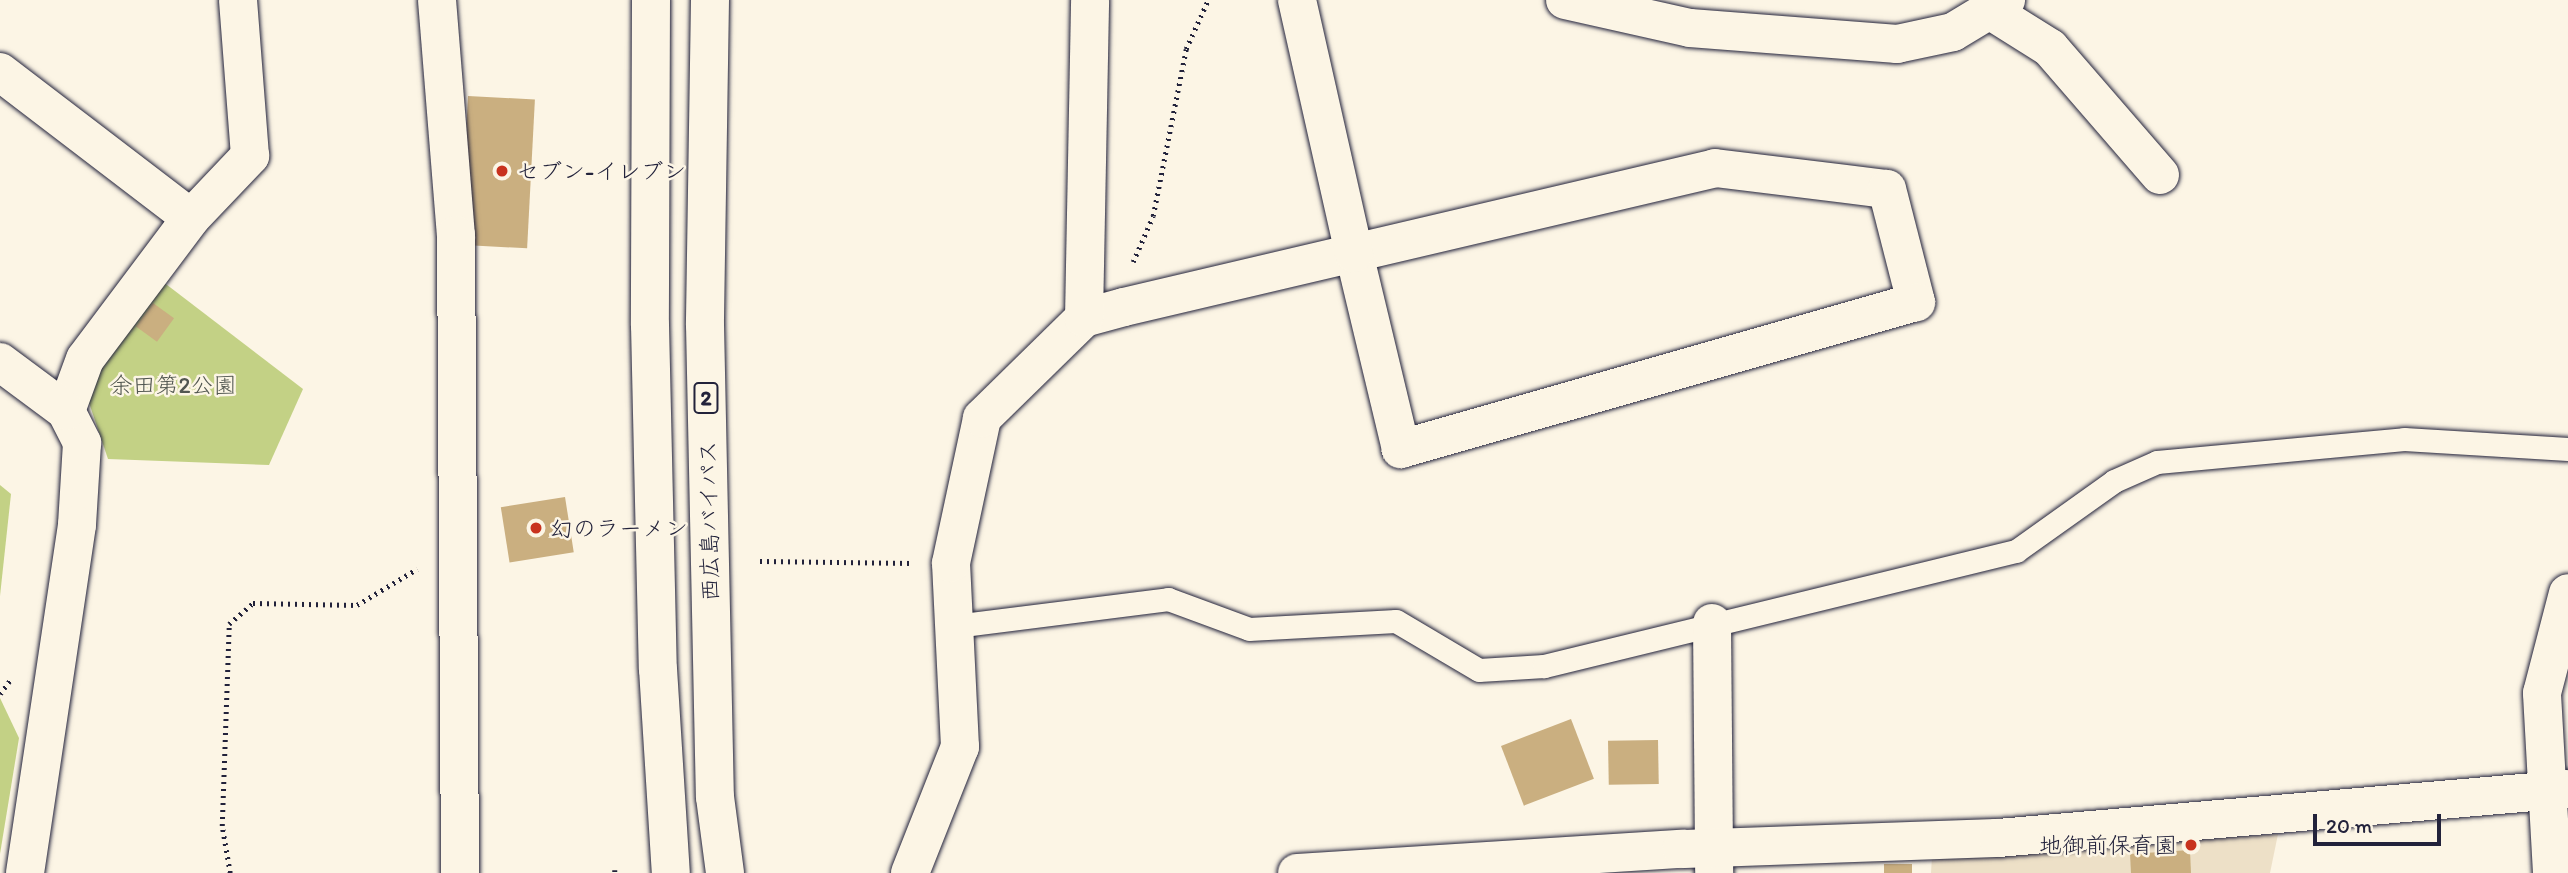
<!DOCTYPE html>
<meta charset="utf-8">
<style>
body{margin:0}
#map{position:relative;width:2568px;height:873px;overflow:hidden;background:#fcf5e5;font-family:Itim,"Klee One",sans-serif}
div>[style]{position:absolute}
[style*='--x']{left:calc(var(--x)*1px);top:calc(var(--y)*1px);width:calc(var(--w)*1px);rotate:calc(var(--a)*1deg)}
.built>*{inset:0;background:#ede0c7}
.green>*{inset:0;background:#c3d185}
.building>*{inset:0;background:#caaf80;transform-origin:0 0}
.path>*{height:4.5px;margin-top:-2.25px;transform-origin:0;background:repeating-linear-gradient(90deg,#22223b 0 2px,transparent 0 7px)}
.roads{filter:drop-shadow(0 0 2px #22223b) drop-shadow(0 0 2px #22223b)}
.service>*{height:23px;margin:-11.5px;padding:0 11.5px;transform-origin:11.5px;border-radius:11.5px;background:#fcf5e5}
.minor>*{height:38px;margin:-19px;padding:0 19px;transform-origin:19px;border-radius:19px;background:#fcf5e5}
.tertiary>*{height:38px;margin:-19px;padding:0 19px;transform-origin:19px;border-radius:19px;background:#fcf5e5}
.trunk>*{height:38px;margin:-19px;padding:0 19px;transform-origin:19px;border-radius:19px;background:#fcf5e5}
.dots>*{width:19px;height:19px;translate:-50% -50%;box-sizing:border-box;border:4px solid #fcf5e5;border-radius:50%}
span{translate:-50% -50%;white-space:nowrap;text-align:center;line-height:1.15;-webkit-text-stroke:5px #fcf5e5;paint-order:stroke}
.shield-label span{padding:2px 5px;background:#fcf5e5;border:2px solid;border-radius:5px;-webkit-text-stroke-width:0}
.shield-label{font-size:21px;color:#22223b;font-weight:700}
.poi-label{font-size:23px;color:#22223b}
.left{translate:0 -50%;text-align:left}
.right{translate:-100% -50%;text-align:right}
.park-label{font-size:23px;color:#525751}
.street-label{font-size:23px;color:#22223b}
.scale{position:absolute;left:2313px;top:814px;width:128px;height:32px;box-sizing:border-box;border:4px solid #22223b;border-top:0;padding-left:9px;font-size:21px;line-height:24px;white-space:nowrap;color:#22223b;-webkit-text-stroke:5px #fcf5e5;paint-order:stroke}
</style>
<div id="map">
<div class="built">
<div style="clip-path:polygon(2278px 834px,2270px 873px,1931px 873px,1932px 857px)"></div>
</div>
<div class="green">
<div style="clip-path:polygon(158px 278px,303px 389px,269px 465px,108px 459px,82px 382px)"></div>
<div style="clip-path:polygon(0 485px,11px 494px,0 596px)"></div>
<div style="clip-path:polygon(0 698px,19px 738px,0 854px)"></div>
</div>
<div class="building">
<div style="left:468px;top:96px;width:67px;height:149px;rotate:3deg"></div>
<div style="left:153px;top:303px;width:26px;height:29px;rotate:36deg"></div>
<div style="left:565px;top:497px;width:56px;height:65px;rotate:81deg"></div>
<div style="left:1571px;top:719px;width:64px;height:75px;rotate:69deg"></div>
<div style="left:1658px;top:740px;width:44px;height:50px;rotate:89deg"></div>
<div style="clip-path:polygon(2190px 850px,2191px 873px,2131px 873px,2130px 854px)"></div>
<div style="left:1884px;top:864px;width:28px;height:9px"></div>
</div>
<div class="path">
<div style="--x:1133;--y:262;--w:50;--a:-66.5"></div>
<div style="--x:1153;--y:216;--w:170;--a:-78.8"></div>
<div style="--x:1186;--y:49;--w:54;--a:-65.8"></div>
<div style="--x:760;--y:561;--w:151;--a:0.8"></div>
<div style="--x:0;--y:694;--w:17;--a:-54"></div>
<div style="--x:615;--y:870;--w:3;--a:90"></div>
<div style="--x:230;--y:873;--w:48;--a:-99.7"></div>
<div style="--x:222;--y:826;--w:202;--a:-88"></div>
<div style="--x:229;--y:624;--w:32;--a:-41"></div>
<div style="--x:253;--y:603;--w:104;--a:1.1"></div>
<div style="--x:357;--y:605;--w:70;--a:-31"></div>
</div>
<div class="roads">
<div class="service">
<div style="--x:955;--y:626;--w:215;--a:-7.2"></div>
<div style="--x:1168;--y:599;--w:86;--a:20.3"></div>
<div style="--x:1249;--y:629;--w:147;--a:-3.1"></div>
<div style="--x:1396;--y:621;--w:96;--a:30.6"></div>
<div style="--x:1479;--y:670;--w:65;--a:-3.5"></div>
<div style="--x:1544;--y:666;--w:486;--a:-13.7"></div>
<div style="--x:2016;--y:551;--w:120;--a:-35.5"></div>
<div style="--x:2114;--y:481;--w:47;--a:-23.8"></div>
<div style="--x:2157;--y:462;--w:248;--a:-5.3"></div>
<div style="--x:2404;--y:439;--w:164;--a:3.5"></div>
</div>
<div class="minor">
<div style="--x:437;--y:0;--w:236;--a:85.4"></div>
<div style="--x:456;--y:235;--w:638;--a:89.64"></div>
<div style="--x:1991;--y:11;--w:70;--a:32.1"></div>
<div style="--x:2050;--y:48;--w:168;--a:49.1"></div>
<div style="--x:0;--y:72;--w:240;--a:37.4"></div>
<div style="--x:191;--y:218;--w:176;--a:126.9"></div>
<div style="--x:85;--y:359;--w:55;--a:110.1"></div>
<div style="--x:66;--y:411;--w:36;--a:63"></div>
<div style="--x:82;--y:443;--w:82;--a:93.5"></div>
<div style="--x:77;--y:525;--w:352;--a:98.5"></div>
<div style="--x:191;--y:218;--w:86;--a:-46.4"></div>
<div style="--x:250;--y:156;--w:156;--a:-94.4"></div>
<div style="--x:1084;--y:318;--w:41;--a:-15.4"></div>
<div style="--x:1124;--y:307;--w:236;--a:-13.2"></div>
<div style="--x:1354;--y:253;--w:371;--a:-13.2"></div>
<div style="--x:1715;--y:168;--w:173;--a:7"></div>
<div style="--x:1887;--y:189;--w:117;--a:75.6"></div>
<div style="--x:1916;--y:302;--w:536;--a:164.07"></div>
<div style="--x:1401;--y:449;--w:202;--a:-103.5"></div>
<div style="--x:1354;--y:253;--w:259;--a:-102.7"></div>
<div style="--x:0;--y:362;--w:82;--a:36.6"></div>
<div style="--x:1712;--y:623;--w:250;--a:89.5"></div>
<div style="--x:910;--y:873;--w:136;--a:-68.4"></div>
<div style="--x:960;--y:747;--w:184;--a:-92.8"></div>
<div style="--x:951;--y:563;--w:148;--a:-77.9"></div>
<div style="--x:982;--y:418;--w:143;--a:-44.4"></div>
<div style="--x:1084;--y:318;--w:318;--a:-88.9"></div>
<div style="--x:1297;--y:873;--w:386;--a:-3.6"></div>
<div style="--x:1682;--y:849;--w:316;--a:-2"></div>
<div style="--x:1998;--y:838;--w:572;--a:-4.91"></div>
<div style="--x:2552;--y:873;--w:180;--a:-93.2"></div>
<div style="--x:2542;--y:693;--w:103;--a:-75.4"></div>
</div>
<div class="tertiary">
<div style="--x:1565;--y:0;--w:128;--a:12.6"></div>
<div style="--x:1690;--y:28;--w:208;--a:4.4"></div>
<div style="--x:1897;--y:44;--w:57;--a:-12.1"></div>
<div style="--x:1953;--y:32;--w:62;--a:-31.1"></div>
</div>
<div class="trunk">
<div style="--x:651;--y:0;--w:325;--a:90.2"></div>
<div style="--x:650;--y:325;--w:344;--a:88.7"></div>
<div style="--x:658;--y:669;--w:204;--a:86.4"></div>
<div style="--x:710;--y:0;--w:325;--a:90.9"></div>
<div style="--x:705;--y:325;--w:472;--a:88.8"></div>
<div style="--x:715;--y:797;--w:77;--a:82.5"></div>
</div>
</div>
<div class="dots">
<div style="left:502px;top:171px;background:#c8321e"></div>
<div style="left:536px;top:528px;background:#c8321e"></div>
<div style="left:2191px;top:845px;background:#c8321e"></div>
</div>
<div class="shield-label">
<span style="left:706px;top:398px">2</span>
</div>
<div class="poi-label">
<span class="left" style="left:516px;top:171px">セブン-イレブン</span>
<span class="left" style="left:550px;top:528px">幻のラーメン</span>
<span class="right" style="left:2177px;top:845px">地御前保育園</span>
</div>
<div class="park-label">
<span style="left:173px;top:385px">余田第2公園</span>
</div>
<div class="street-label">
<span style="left:709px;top:521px;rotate:-91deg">西広島バイパス</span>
</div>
<div class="scale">20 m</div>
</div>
